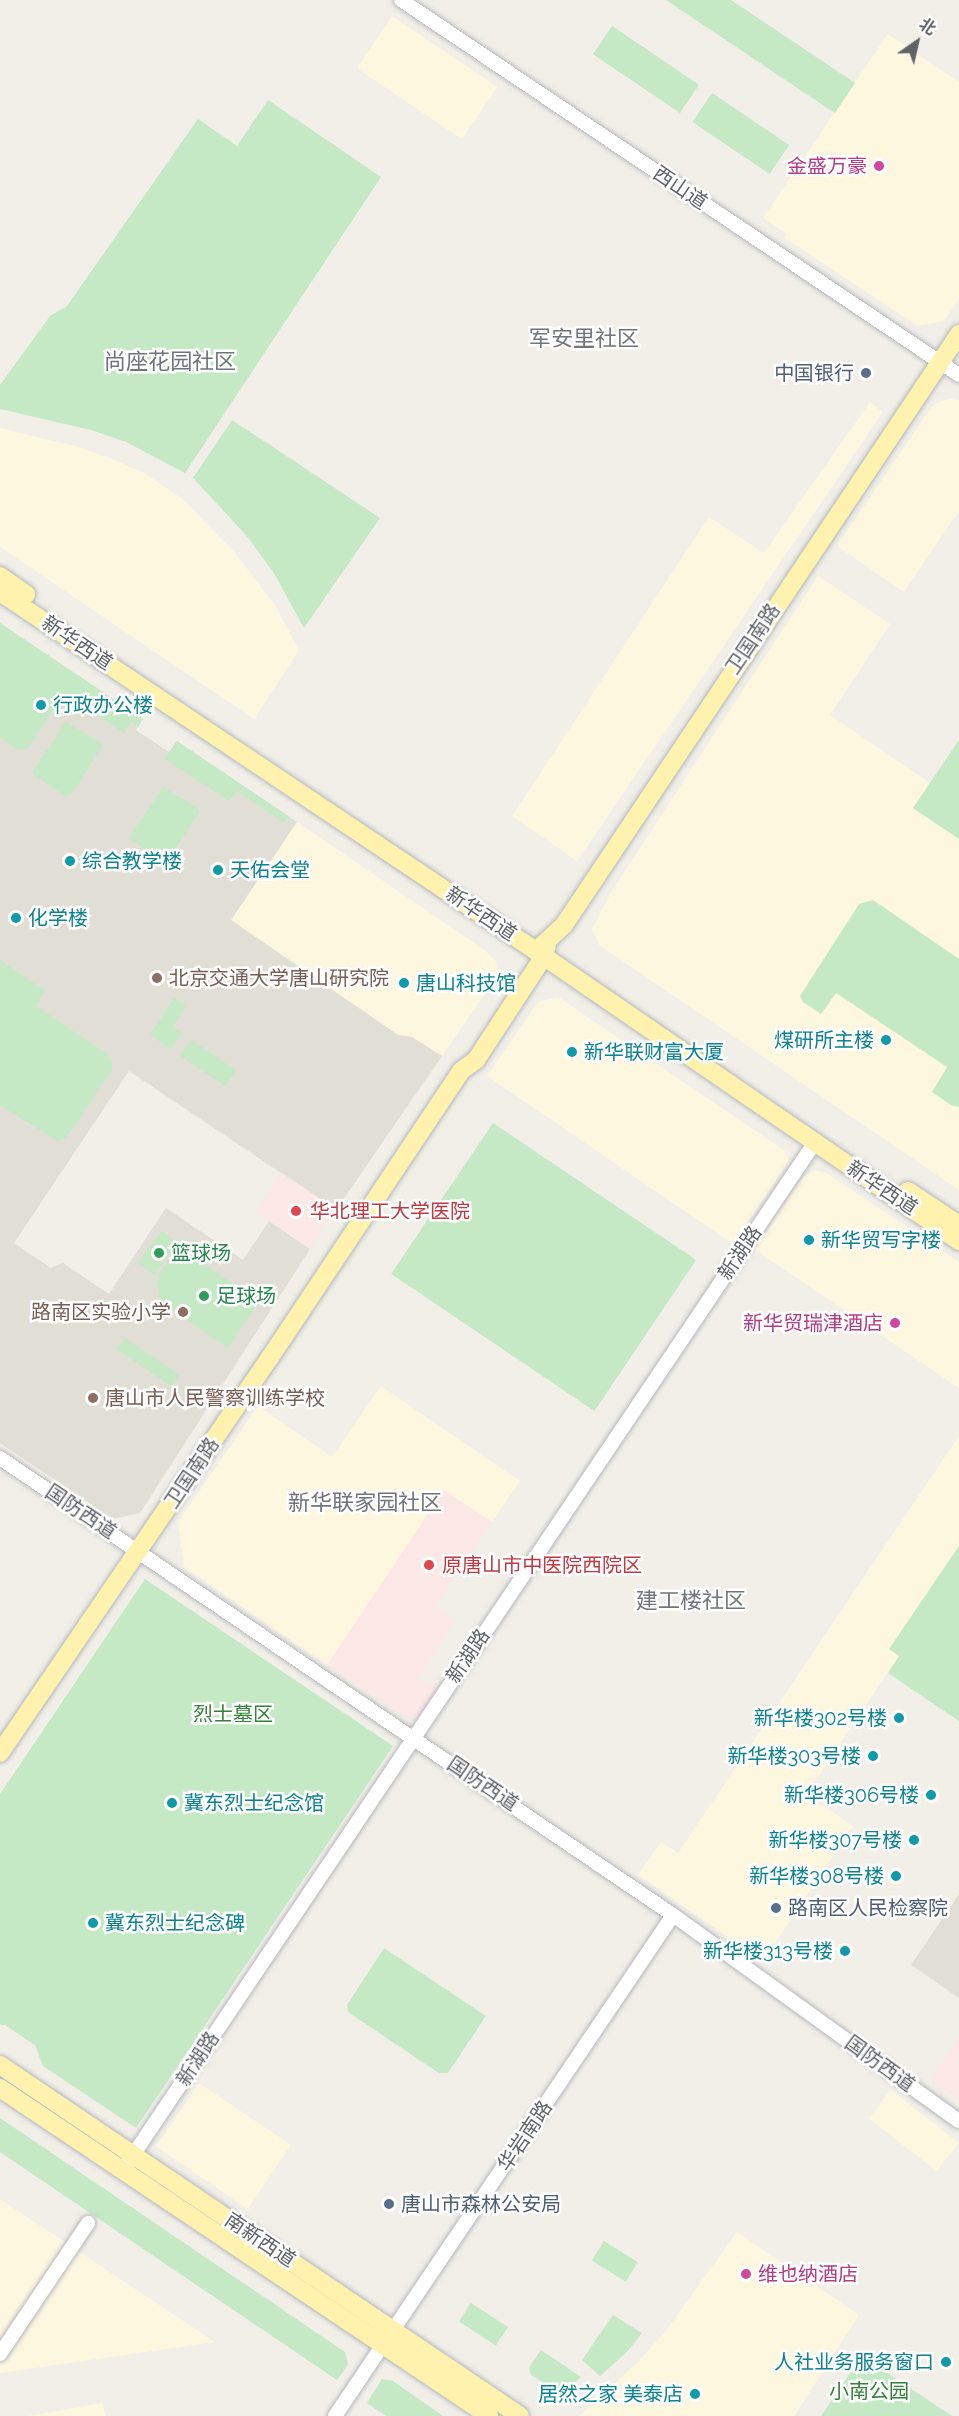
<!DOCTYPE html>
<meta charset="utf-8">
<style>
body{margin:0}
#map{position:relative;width:959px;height:2416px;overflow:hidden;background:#f1efe8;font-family:Raleway,"Noto Sans SC",sans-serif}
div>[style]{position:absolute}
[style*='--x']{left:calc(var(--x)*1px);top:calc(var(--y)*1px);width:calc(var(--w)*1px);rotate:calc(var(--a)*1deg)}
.commercial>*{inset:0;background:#fef7e0;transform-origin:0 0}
.education>*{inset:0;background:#e1ded6}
.medical>*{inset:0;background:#fce8e6;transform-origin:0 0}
.green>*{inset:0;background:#c5e8c5;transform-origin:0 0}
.roads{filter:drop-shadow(0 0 2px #b5b8bc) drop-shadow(0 0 2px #b5b8bc)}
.minor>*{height:14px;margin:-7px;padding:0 7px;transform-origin:7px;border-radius:7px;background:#fff}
.major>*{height:18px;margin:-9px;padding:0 9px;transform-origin:9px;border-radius:9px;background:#fff2af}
.dots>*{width:16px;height:16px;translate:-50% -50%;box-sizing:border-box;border:3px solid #fff;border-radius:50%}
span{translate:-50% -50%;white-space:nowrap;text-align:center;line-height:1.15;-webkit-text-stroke:5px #fff;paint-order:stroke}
.hotel-label{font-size:20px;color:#b23c85}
.right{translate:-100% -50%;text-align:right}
.left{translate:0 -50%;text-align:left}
.street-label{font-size:20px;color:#5f6368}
.service-label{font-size:20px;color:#4e5e75}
.culture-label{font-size:20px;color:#0d838f}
.education-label{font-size:20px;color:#785e54}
.health-label{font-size:20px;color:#be3a42}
.leisure-label{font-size:20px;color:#27864d}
.park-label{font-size:20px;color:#348238}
.quarter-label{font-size:22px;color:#70757a}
.north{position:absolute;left:887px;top:12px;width:60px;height:60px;-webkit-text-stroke:4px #fff;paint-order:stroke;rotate:34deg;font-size:16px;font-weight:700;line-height:24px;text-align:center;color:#5f6368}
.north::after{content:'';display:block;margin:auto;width:21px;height:27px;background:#5f6368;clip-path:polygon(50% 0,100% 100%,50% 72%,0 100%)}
</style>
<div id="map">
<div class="commercial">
<div style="left:392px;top:16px;width:127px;height:63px;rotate:34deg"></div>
<div style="clip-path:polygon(888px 34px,959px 82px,959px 299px,944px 321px,918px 326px,785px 238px,787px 234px,763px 218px)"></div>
<div style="clip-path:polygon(951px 399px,959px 400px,959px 511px,904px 592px,837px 546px,930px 409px,938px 402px)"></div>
<div style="clip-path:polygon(870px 402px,883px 412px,577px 861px,512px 816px,709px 517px,764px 553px)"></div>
<div style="clip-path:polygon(0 428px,79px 447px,110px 458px,144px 473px,184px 500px,235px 553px,275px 605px,299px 650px,254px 719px,0 547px)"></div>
<div style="clip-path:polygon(818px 576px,890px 624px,830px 715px,930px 783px,913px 809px,959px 839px,959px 1190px,599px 945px,592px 929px,613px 889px)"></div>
<div style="clip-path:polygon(297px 822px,483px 949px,496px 961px,497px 970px,491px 985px,442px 1056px,412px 1037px,398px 1035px,231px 920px)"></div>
<div style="clip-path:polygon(558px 997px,785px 1151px,789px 1160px,733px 1244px,487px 1076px,538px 1002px)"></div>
<div style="clip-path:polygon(813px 1170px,825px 1172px,959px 1262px,959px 1388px,754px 1249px,803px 1177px)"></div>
<div style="clip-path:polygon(381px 1386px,520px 1481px,492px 1522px,444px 1491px,327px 1665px,184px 1567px,178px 1522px,258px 1406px,332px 1457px)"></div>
<div style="clip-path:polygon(959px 1436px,959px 1545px,890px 1649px,899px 1656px,806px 1794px,853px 1826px,763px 1961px,638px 1875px,661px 1842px,678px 1853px)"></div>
<div style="left:199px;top:2083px;width:111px;height:77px;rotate:34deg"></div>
<div style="left:891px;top:2090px;width:86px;height:36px;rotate:38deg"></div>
<div style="clip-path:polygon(0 2199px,215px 2342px,0 2373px)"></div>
<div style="clip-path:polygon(737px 2232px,859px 2315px,794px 2416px,579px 2416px,638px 2362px,665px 2332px)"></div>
<div style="clip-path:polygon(103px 2403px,105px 2416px,28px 2416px)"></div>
</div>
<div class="education">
<div style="clip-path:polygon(0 623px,143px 719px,136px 730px,169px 752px,177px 741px,297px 822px,231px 920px,398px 1035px,412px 1037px,442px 1056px,336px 1210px,129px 1071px,14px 1243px,51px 1268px,63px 1263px,109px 1294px,166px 1208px,243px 1260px,269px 1221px,310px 1249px,140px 1513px,113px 1519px,0 1443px)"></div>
<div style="clip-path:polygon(959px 1894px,959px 1998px,911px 1965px)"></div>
</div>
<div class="medical">
<div style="left:282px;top:1173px;width:65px;height:47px;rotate:34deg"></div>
<div style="clip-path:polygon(444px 1490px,492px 1522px,435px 1607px,456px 1621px,418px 1677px,437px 1690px,420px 1716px,407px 1718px,327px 1665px)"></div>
<div style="clip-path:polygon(959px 2037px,959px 2100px,930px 2079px)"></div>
</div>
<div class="green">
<div style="clip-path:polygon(666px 0,731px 0,855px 83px,835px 113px)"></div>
<div style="left:612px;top:26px;width:105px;height:34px;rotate:34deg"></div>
<div style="left:712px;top:93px;width:93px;height:35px;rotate:34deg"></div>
<div style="clip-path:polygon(268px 100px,381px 177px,185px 473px,126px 442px,91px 430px,0 409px,0 385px,50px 316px,67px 306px,198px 119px,237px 146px)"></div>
<div style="clip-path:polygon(232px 420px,380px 518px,304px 628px,274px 573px,246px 535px,193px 478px)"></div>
<div style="clip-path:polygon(0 623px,143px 719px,138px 727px,131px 722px,124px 733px,65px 692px,28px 748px,23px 750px,17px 749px,0 737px)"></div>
<div style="clip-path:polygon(66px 722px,101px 743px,102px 746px,72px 794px,65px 796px,34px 775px,33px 771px)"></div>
<div style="clip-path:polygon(959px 740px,959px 839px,913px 808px)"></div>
<div style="clip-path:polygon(177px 741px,288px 816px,284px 823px,237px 791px,229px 801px,165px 759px)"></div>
<div style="clip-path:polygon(163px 787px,198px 808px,199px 812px,169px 859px,163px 861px,131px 840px,130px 836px)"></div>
<div style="clip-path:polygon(873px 900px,959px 959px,959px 1107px,951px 1105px,932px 1092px,947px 1067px,836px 993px,821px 1014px,803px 1002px,800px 996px,859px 904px)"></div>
<div style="clip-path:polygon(0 960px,45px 991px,36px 1006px,107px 1054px,112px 1061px,112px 1070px,66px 1138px,58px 1141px,0 1105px)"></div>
<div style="clip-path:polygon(174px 998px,185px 1005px,185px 1009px,173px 1027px,182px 1033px,171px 1049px,150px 1035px)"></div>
<div style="left:191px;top:1040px;width:54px;height:19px;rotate:34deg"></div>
<div style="left:493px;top:1123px;width:245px;height:182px;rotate:34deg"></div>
<div style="left:162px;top:1231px;width:20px;height:40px;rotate:37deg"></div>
<div style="clip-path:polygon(178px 1247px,259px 1301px,228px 1348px,160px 1302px,157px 1283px,159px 1275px)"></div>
<div style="left:125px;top:1338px;width:66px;height:14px;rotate:34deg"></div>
<div style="clip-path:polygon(959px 1546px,959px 1721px,888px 1673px,899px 1656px,889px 1649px)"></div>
<div style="clip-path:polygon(145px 1579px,393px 1746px,136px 2128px,43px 2066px,35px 2045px,5px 2025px,0 2025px,0 1794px)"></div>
<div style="clip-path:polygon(384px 1948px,486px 2016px,448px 2073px,439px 2073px,348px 2012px,347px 2005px)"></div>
<div style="clip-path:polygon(0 2118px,345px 2352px,348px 2365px,337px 2380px,0 2152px)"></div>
<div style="left:604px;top:2241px;width:40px;height:23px;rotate:32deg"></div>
<div style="left:471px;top:2303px;width:44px;height:22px;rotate:33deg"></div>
<div style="clip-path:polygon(613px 2315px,642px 2333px,627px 2352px,600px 2376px,582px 2360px)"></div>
<div style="clip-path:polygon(541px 2350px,581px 2377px,562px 2394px,531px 2375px,529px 2368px)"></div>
<div style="clip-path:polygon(862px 2356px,952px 2416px,821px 2416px)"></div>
<div style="clip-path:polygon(382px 2379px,393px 2381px,443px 2416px,386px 2416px,367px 2403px)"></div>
</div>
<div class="roads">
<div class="minor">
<div style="--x:401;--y:0;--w:672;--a:33.9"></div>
<div style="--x:0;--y:1458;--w:813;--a:34.18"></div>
<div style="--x:673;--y:1915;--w:352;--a:35.8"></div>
<div style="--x:123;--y:2170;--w:1239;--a:-56.05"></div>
<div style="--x:0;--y:2354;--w:158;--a:-56.1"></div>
<div style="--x:335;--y:2416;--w:604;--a:-55.99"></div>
</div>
<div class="major">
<div style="--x:0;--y:576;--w:32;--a:35"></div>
<div style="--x:0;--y:592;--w:645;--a:33.81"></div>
<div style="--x:536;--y:951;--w:513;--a:34.43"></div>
<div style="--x:536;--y:951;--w:38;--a:-43"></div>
<div style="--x:564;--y:925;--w:711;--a:-56.24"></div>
<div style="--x:908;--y:1191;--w:61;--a:33.7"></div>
<div style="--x:0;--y:1753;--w:477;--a:-55.7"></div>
<div style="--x:269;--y:1359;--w:346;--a:-56.3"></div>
<div style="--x:461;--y:1071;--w:19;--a:-36"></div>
<div style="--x:476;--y:1060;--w:124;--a:-56.8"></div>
<div style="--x:544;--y:956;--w:11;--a:-75"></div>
<div style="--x:0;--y:2065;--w:627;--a:34.02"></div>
<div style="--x:0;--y:2088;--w:589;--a:33.85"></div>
</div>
</div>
<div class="dots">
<div style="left:879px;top:166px;background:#d1479c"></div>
<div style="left:866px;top:373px;background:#5c6f8a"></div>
<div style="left:41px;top:705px;background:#0f9aa8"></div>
<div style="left:70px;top:861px;background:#0f9aa8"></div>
<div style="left:218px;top:870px;background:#0f9aa8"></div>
<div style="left:16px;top:918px;background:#0f9aa8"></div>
<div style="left:157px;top:978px;background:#8d6e63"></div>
<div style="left:404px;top:983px;background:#0f9aa8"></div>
<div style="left:886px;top:1040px;background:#0f9aa8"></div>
<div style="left:572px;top:1052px;background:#0f9aa8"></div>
<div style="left:296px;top:1211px;background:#e0444e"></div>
<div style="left:809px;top:1240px;background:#0f9aa8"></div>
<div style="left:159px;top:1253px;background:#2e9e5b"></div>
<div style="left:204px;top:1296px;background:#2e9e5b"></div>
<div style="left:183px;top:1312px;background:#8d6e63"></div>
<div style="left:895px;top:1323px;background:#d1479c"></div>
<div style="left:93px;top:1398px;background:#8d6e63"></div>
<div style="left:429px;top:1565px;background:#e0444e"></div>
<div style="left:899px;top:1718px;background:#0f9aa8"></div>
<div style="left:873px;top:1756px;background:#0f9aa8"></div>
<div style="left:931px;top:1795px;background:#0f9aa8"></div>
<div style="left:172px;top:1803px;background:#0f9aa8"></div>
<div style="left:914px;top:1840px;background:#0f9aa8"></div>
<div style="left:896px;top:1876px;background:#0f9aa8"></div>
<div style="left:776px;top:1908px;background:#5c6f8a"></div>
<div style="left:93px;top:1923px;background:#0f9aa8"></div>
<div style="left:845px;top:1951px;background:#0f9aa8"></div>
<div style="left:389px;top:2204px;background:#5c6f8a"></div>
<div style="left:746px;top:2274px;background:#d1479c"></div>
<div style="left:946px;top:2362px;background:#0f9aa8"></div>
<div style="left:695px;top:2394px;background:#0f9aa8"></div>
</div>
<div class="hotel-label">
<span class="right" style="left:867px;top:166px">金盛万豪</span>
<span class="right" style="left:883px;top:1323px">新华贸瑞津酒店</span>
<span class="left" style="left:758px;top:2274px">维也纳酒店</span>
</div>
<div class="street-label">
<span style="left:680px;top:188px;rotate:34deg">西山道</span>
<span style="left:753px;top:639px;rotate:-56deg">卫国南路</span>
<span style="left:77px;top:643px;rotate:34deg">新华西道</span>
<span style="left:481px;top:914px;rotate:34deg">新华西道</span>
<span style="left:882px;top:1188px;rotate:34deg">新华西道</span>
<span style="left:740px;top:1253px;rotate:-56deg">新湖路</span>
<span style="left:192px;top:1473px;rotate:-56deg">卫国南路</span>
<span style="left:81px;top:1512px;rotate:34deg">国防西道</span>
<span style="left:468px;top:1656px;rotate:-56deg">新湖路</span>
<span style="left:483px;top:1784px;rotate:34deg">国防西道</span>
<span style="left:198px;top:2059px;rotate:-57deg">新湖路</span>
<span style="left:880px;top:2064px;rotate:36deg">国防西道</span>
<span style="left:525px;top:2136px;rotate:-56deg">华岩南路</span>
<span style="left:260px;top:2240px;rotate:34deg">南新西道</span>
</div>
<div class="service-label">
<span class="right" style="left:854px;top:373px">中国银行</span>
<span class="left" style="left:788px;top:1908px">路南区人民检察院</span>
<span class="left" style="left:401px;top:2204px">唐山市森林公安局</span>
</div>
<div class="culture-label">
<span class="left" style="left:53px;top:705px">行政办公楼</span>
<span class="left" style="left:82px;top:861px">综合教学楼</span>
<span class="left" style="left:230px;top:870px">天佑会堂</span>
<span class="left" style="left:28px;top:918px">化学楼</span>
<span class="left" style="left:416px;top:983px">唐山科技馆</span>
<span class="right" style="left:874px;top:1040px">煤研所主楼</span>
<span class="left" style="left:584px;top:1052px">新华联财富大厦</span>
<span class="left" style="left:821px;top:1240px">新华贸写字楼</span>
<span class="right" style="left:887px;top:1718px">新华楼302号楼</span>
<span class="right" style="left:861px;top:1756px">新华楼303号楼</span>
<span class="right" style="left:919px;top:1795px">新华楼306号楼</span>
<span class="left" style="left:184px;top:1803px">冀东烈士纪念馆</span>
<span class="right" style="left:902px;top:1840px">新华楼307号楼</span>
<span class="right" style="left:884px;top:1876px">新华楼308号楼</span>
<span class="left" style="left:105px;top:1923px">冀东烈士纪念碑</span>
<span class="right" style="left:833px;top:1951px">新华楼313号楼</span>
<span class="right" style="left:934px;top:2362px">人社业务服务窗口</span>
<span class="right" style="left:683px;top:2394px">居然之家 美泰店</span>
</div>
<div class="education-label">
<span class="left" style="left:169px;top:978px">北京交通大学唐山研究院</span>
<span class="right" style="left:171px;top:1312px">路南区实验小学</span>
<span class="left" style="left:105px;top:1398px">唐山市人民警察训练学校</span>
</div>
<div class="health-label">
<span class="left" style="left:310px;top:1211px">华北理工大学医院</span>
<span class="left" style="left:442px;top:1565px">原唐山市中医院西院区</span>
</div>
<div class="leisure-label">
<span class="left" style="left:171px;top:1253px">篮球场</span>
<span class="left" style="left:216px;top:1296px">足球场</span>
</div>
<div class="park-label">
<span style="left:233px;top:1714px">烈士墓区</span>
<span style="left:869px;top:2391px">小南公园</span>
</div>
<div class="quarter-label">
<span style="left:584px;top:339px">军安里社区</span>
<span style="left:170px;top:362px">尚座花园社区</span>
<span style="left:365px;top:1503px">新华联家园社区</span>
<span style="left:691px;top:1601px">建工楼社区</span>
</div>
<div class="north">北</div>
</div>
